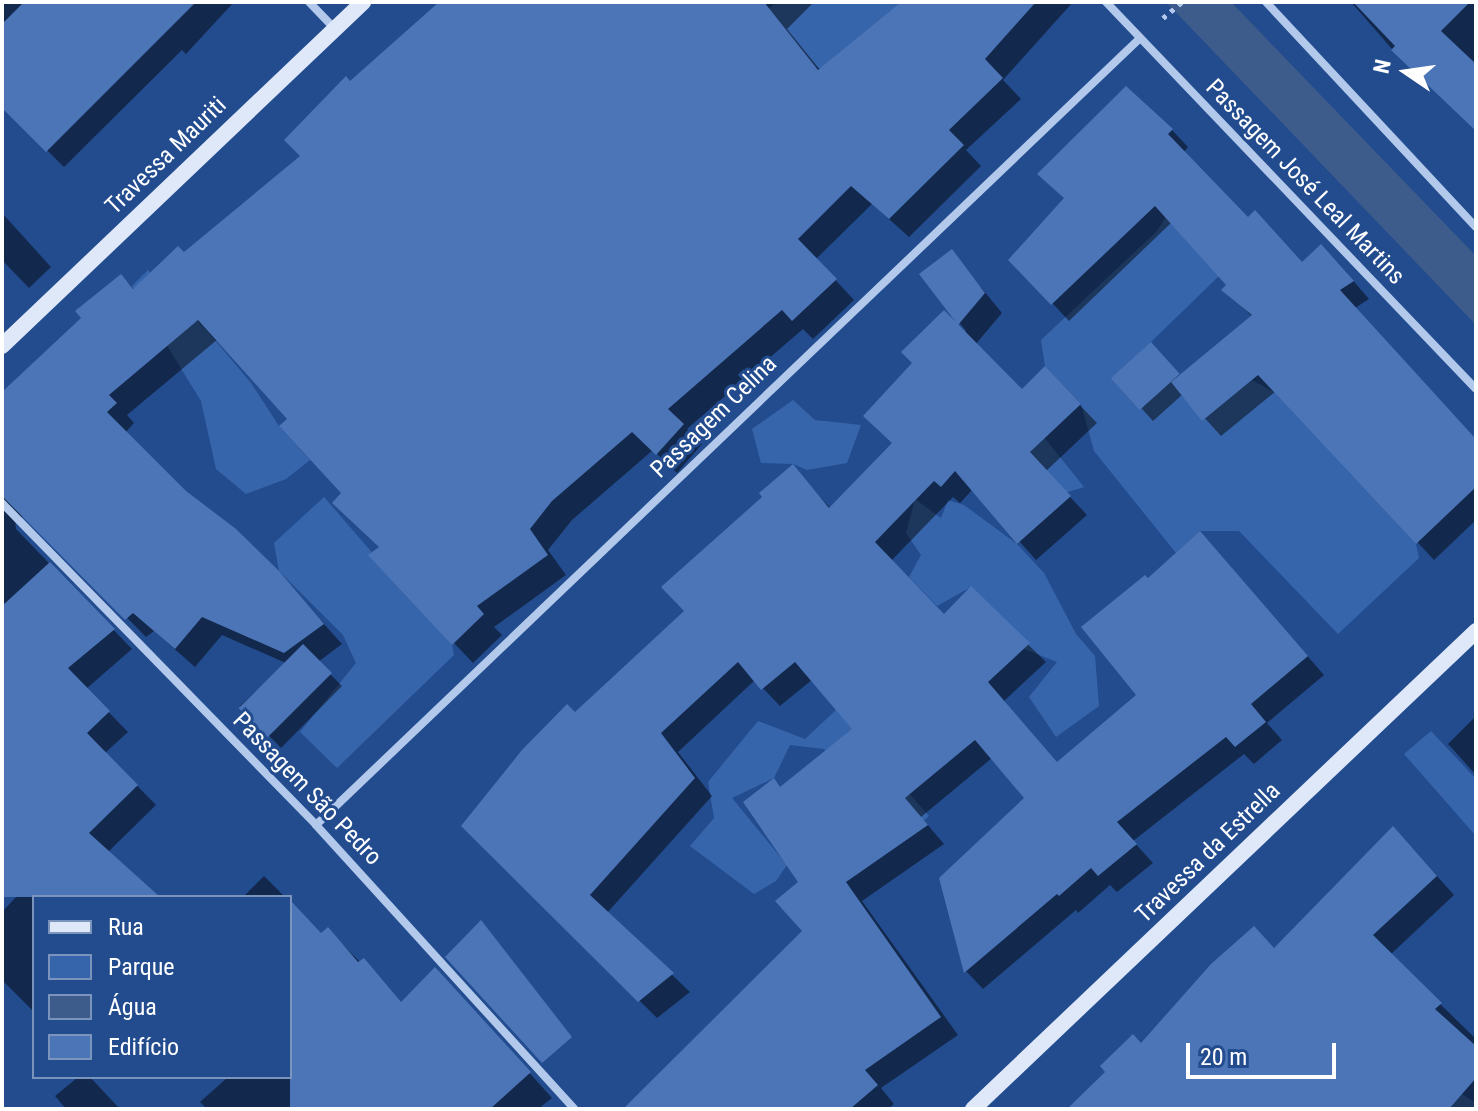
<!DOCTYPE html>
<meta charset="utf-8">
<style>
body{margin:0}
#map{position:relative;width:1478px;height:1111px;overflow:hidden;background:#234c8f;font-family:"Roboto Condensed",sans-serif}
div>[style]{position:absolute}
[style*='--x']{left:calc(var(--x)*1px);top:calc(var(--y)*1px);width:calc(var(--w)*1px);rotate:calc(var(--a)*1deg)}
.green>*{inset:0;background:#3765ac}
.water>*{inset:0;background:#3d5b8b}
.shadow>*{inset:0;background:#0007}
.building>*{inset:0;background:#4b75b6;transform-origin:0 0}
.path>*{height:5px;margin-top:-2.5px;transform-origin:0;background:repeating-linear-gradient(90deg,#b2c9ec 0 4px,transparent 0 10px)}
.street>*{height:8px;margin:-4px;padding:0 4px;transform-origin:4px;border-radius:4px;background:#b2c9ec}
.secondary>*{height:16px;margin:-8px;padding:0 8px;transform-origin:8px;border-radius:8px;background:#dee8f9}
span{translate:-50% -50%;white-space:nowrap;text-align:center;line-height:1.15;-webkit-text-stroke:6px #234c8f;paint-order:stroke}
.street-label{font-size:24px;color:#fff}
.frame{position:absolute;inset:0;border:4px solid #fff;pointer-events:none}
.legend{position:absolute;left:32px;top:895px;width:260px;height:184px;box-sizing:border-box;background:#234c8f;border:2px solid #7b94bc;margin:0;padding:10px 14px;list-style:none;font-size:24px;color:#fff}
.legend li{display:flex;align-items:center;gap:16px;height:40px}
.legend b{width:40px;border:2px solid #7b94bc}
.north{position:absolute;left:1366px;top:32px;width:80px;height:80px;-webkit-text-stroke:6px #234c8f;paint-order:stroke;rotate:283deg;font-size:22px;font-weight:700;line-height:32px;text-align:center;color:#fff}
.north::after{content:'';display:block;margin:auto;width:28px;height:36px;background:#fff;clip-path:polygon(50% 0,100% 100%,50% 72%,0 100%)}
.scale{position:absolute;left:1186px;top:1043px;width:150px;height:36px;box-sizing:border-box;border:4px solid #fff;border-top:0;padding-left:10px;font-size:24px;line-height:28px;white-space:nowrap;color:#fff;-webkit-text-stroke:6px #234c8f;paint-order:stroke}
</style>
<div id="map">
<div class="green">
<div style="clip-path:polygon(776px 2px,901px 2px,838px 54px,846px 85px,815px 66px,782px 25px,760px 43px,745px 32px)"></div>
<div style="clip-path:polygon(1170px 210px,1219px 276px,1151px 342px,1171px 382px,1202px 420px,1252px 380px,1274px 392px,1416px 544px,1419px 558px,1338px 634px,1239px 531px,1200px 531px,1176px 553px,1094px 451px,1081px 404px,1045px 366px,1041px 340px,1157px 231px)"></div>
<div style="clip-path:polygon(148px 270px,209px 333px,251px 383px,279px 426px,310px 460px,286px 479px,246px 494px,216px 469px,201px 401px,131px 287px)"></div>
<div style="clip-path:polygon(793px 400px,815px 420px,861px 425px,847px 463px,807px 470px,793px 464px,761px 463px,752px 429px)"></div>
<div style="clip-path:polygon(1028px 417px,1084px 487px,1068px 492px,1008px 493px)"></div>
<div style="clip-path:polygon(324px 497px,452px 645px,454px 655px,337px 768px,300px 732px,356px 663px,343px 635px,279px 571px,274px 543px)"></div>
<div style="clip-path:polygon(915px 499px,941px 518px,948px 500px,964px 505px,1017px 544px,1044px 573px,1076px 634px,1095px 656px,1099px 706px,1056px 737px,1029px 697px,1057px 662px,1024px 649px,971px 587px,937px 606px,909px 577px,921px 555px,906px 533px)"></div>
<div style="clip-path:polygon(836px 710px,929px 816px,903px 839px,824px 749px,790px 745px,774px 778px,732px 798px,787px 865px,776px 881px,754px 894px,690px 846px,714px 818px,708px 782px,758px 721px,805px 739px)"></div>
<div style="clip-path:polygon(1431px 731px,1476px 779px,1476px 836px,1404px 754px)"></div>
<div style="clip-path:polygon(1462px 1094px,1476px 1103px,1476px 1109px,1448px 1109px)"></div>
</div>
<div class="water">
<div style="clip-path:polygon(1166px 2px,1231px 2px,1476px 256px,1476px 325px)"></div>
</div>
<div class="shadow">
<div style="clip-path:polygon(2px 2px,234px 2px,186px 54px,182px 50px,64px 167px,2px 106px)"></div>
<div style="clip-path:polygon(442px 2px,814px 2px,787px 29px,821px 71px,904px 2px,1073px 2px,1003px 80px,1021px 99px,966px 150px,981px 166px,909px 237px,872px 204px,816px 259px,854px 300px,813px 339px,803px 329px,687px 429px,702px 444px,677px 473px,653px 450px,572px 520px,548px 550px,566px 575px,494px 627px,502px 635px,473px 663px,371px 556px,382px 548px,343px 493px,290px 419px,218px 339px,127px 415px,134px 423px,125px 433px,185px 492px,278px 573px,342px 644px,318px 662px,342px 686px,281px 748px,240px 706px,286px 663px,222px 635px,195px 667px,154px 631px,146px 637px,28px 517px,15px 517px,16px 529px,132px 649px,86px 689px,128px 732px,105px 753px,156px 805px,108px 852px,112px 897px,34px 897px,34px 1012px,2px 980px,2px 912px,17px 896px,2px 878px,2px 428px,84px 318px,121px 276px,135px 290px,184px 255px,303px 156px,350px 83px)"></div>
<div style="clip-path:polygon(1351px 2px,1476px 2px,1476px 129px,1392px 49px)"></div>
<div style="clip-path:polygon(1172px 130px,1188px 147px,1183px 153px,1249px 219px,1303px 264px,1338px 263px,1369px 299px,1355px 308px,1476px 439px,1476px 520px,1434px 560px,1276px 391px,1221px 436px,1183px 394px,1153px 421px,1114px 378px,1163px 356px,1181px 377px,1253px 317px,1224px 290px,1229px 285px,1172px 222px,1069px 321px,1011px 259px)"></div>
<div style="clip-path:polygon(2px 213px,51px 267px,29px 288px,2px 260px)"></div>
<div style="clip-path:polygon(952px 252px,1002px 313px,975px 345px,1022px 392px,1045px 369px,1097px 423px,1046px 471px,1087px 515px,1036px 560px,973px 489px,960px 503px,953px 497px,891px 561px,945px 616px,971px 589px,1046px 662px,1004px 701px,1058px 764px,1139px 695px,1148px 581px,1200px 533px,1324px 675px,1267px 723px,1282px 740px,1254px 764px,1244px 754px,1133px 841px,1153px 863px,1117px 892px,1110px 885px,1078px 913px,1076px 910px,983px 989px,966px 971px,942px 878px,1027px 799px,992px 758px,921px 817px,944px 844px,862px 901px,958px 1035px,881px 1088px,894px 1104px,888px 1109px,635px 1109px,804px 931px,801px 882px,781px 788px,855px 729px,813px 679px,780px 706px,755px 680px,678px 752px,712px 796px,607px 913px,690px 992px,657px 1018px,464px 826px,686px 611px,764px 497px,793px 467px,831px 509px,894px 443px,966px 331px,922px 275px)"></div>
<div style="clip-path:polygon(1476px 716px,1476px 775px,1448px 744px)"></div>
<div style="clip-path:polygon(1411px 847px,1454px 895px,1390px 955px,1476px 1039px,1476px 1109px,1093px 1109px,1141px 1045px)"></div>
<div style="clip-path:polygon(264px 876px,285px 897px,243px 897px)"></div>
<div style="clip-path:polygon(290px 902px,322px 935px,328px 930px,402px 1004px,451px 985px,552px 1098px,538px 1109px,207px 1109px,200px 1102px,228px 1077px,290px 1077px)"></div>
<div style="clip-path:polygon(78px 1077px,90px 1077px,120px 1109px,66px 1109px,55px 1096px)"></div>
</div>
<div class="building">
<div style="clip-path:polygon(24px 2px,196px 2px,46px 152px,2px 108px,2px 24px)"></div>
<div style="clip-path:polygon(439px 2px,764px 2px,818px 70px,901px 2px,1036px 2px,985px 59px,1003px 78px,949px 130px,964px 145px,889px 219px,851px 186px,798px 239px,837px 279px,792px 321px,782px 310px,668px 409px,684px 424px,656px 455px,632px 432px,552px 501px,530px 529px,548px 555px,477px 606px,484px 614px,452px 645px,368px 555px,379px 547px,332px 503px,341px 493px,279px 426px,287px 419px,198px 320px,109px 395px,117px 403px,107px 412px,186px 491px,236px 529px,279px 571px,324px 624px,284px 653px,202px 617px,175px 649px,133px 613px,125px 620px,2px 496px,2px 392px,81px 318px,75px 311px,121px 274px,133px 289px,178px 246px,184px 252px,300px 156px,284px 140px,346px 76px,350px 81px)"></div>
<div style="clip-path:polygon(1353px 2px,1470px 2px,1441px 31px,1476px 64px,1476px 131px,1391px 50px,1395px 46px)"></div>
<div style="clip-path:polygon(1126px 86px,1173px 129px,1168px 134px,1248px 217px,1255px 210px,1302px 262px,1321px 244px,1354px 281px,1340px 290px,1476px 439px,1476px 487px,1416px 544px,1258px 375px,1202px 421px,1171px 382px,1252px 315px,1221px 290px,1226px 285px,1155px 206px,1051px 305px,1008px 260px,1064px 198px,1037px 174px)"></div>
<div style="clip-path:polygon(952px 249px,985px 293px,958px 325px,919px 274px)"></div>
<div style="clip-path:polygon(944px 310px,1022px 389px,1045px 366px,1081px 404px,1030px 452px,1071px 496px,1017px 544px,955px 471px,941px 487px,934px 481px,875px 542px,944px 614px,971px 586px,1030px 643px,988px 682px,1057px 762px,1136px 695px,1081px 627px,1145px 575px,1148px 578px,1200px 531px,1308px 656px,1251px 704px,1266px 722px,1235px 747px,1226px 737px,1117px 822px,1137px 844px,1098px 876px,1091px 868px,1059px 896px,1057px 894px,964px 973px,939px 878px,1024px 798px,975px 740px,905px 798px,928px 825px,846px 882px,941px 1017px,865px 1070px,878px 1085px,850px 1109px,623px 1109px,802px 931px,775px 901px,798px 882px,743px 802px,774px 778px,780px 787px,852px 729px,795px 662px,761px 690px,738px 662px,661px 733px,695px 778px,590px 895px,674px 973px,638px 1002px,461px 826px,522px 750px,567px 704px,575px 712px,684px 611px,661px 587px,762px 497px,759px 493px,793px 464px,829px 508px,892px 443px,863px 416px,912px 363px,901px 352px)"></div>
<div style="left:1151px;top:342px;width:43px;height:54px;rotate:48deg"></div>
<div style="clip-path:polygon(50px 562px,115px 629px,68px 668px,110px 711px,87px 733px,138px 785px,89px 833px,160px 897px,2px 897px,2px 606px)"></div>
<div style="left:303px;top:644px;width:41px;height:91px;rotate:45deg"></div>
<div style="clip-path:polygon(1393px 826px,1437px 876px,1373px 935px,1442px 1003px,1435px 1009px,1476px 1046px,1476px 1078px,1449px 1109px,1067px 1109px,1105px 1072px,1100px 1066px,1133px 1034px,1141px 1043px,1211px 964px,1254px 926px,1274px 948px)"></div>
<div style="clip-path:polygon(290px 900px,321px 933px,328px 927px,358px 962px,364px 958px,401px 1002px,435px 967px,531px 1072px,490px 1109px,290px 1109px)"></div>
<div style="clip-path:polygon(481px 920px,572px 1037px,542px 1063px,445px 957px)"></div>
</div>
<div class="path">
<div style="--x:1163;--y:18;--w:25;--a:-40"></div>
</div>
<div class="street">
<div style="--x:309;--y:2;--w:37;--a:46"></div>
<div style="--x:1106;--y:2;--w:535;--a:46.29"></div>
<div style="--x:1266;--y:2;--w:308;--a:47"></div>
<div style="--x:2;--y:503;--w:450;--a:45.7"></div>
<div style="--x:316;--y:825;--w:384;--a:47.7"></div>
<div style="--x:316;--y:825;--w:1138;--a:-43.68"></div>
</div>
<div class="secondary">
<div style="--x:2;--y:346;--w:499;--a:-43.6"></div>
<div style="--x:973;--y:1109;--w:694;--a:-43.54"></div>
</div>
<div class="street-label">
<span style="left:166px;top:156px;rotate:-44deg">Travessa Mauriti</span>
<span style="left:1305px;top:182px;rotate:46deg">Passagem José Leal Martins</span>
<span style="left:714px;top:417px;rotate:-44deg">Passagem Celina</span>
<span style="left:307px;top:789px;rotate:46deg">Passagem São Pedro</span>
<span style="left:1208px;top:853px;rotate:-44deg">Travessa da Estrella</span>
</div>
<div class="frame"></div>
<ul class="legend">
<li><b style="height:10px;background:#dee8f9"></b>Rua</li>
<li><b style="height:22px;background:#3765ac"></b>Parque</li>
<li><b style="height:22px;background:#3d5b8b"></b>Água</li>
<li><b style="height:22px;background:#4b75b6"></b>Edifício</li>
</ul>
<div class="north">N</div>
<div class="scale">20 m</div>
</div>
